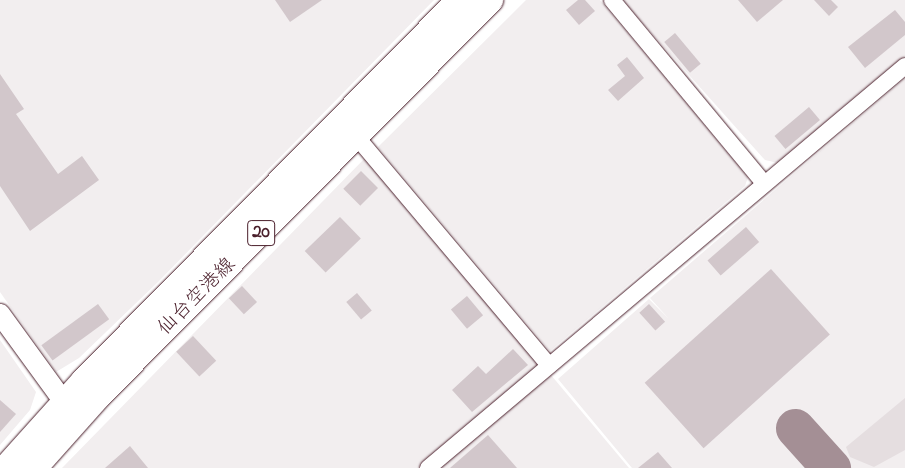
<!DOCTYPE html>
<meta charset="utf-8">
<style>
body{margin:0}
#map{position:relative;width:905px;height:468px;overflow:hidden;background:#fff;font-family:"Indie Flower","Klee One",sans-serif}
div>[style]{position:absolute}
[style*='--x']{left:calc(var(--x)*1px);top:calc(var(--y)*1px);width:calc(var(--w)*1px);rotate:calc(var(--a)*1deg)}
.built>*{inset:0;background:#f2eeef}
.green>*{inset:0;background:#e5dee0}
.taxiway>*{height:39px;margin:-19.5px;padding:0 19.5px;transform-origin:19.5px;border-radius:19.5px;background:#a48f95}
.building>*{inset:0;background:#d2c7cb;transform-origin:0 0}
.roads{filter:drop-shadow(0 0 1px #4a1f2b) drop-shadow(0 0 1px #4a1f2b)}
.minor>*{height:16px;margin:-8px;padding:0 8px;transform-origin:8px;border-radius:8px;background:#fff}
.tertiary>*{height:20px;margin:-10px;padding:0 10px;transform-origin:10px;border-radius:10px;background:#fff}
.primary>*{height:26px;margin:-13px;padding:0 13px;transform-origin:13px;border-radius:13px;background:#fff}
span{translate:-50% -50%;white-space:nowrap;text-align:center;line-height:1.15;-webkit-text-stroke:4px #fff;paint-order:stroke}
.shield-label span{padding:1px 4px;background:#fff;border:1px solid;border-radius:4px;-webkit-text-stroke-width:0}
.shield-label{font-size:19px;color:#4a1f2b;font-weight:700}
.street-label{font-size:20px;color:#4a1f2b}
</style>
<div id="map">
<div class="built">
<div style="clip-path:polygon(0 0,434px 0,158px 282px,79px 358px,56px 372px,0 292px)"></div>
<div style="clip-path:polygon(526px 0,600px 0,748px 177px,745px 186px,550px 351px,378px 147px)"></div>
<div style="clip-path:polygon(622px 0,905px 0,905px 56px,778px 163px,765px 160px)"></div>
<div style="clip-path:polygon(905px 78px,905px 468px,632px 468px,558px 379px,649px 299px,669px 319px,650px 298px)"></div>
<div style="clip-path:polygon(366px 157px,540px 364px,418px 468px,62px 468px)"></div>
<div style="clip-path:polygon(0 340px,36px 392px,30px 410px,0 445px)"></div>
<div style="clip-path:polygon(551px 375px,629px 468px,440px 468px)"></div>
</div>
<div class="green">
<div style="clip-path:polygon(905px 398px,905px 450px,874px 467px,850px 457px,846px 447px)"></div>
</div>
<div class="taxiway">
<div style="--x:795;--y:428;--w:54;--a:48"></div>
</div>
<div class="building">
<div style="clip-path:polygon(275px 0,322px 0,290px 22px)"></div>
<div style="clip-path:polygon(578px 0,585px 0,595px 11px,579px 25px,566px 10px)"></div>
<div style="clip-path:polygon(738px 0,783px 0,757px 22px)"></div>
<div style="clip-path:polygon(814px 0,831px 0,838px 7px,829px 16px)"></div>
<div style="clip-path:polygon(895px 10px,905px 22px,905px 35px,865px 68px,848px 47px)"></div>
<div style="left:675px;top:33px;width:40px;height:14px;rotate:50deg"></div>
<div style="clip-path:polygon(627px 57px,644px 78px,618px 101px,608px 90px,625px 76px,617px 65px)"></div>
<div style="clip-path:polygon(0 74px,24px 109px,16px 114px,58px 174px,82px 156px,99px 180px,30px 231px,0 186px)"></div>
<div style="left:809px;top:107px;width:17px;height:45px;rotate:50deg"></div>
<div style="left:361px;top:171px;width:24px;height:25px;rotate:45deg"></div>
<div style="left:340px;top:217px;width:30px;height:49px;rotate:46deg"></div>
<div style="left:746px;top:227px;width:20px;height:51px;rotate:49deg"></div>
<div style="left:771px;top:269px;width:88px;height:170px;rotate:48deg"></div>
<div style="left:242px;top:286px;width:22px;height:18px;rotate:47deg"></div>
<div style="left:357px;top:293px;width:23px;height:14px;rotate:50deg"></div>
<div style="left:467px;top:296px;width:25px;height:21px;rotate:50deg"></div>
<div style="left:98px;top:304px;width:19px;height:70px;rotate:54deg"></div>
<div style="left:649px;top:304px;width:24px;height:13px;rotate:48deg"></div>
<div style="left:193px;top:336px;width:34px;height:23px;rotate:47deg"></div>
<div style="clip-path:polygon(513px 349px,528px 365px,472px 412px,452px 390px,478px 366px,486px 374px)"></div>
<div style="clip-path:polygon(0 400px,16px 414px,0 432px)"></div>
<div style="clip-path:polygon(488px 435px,517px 468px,450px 468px)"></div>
<div style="clip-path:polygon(130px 446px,148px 468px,105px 468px)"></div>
<div style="clip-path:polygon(658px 452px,672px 468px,638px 468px)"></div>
</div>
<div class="roads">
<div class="minor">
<div style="--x:612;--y:0;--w:238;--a:50.3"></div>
<div style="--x:350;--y:129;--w:309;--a:49.9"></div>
<div style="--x:428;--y:468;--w:624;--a:-40.12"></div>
</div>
<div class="tertiary">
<div style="--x:0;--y:314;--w:122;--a:54"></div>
</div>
<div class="primary">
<div style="--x:6;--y:468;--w:117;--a:-48.1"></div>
<div style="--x:84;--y:381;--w:535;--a:-45.38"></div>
<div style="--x:34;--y:468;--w:98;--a:-48.3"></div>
<div style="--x:99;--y:395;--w:556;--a:-45.29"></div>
</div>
</div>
<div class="shield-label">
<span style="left:261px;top:233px">20</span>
</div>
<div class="street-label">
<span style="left:197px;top:297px;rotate:-45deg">仙台空港線</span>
</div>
</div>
